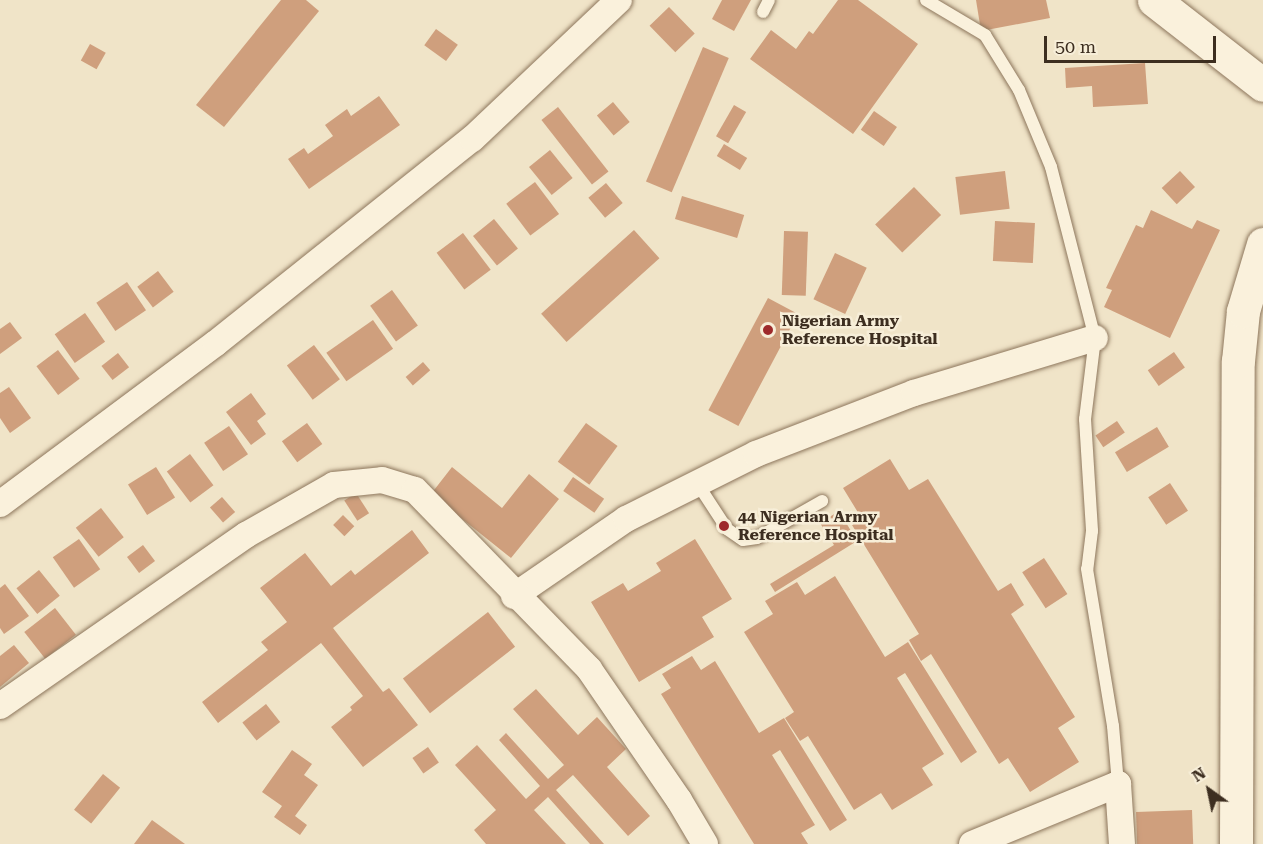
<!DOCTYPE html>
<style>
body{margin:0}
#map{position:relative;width:1263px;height:844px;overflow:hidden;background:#f0e4c8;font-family:"Roboto Serif",serif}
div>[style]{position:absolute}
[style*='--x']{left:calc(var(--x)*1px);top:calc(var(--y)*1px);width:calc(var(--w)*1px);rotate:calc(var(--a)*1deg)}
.building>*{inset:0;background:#cf9f7d;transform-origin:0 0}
.roads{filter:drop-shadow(0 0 2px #8d765c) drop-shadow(0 0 2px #8d765c)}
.lane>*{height:12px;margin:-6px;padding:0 6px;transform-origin:6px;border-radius:6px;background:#faf1dc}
.street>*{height:26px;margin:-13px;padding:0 13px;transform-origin:13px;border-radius:13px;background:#faf1dc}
.secondary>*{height:33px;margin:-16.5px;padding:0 16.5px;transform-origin:16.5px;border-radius:16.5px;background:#faf1dc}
.dots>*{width:16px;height:16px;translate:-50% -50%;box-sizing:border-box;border:3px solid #f7eed8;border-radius:50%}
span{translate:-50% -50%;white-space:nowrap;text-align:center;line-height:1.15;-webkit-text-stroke:5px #f7eed8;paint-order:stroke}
.poi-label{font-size:16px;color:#3d2e20;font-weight:700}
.left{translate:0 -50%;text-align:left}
.north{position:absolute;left:1179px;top:760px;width:60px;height:60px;-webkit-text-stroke:4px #f7eed8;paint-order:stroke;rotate:327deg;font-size:16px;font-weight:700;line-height:24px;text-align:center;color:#3d2e20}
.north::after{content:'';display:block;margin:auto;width:21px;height:27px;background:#3d2e20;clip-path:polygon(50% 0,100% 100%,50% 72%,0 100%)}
.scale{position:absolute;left:1044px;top:36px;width:172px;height:27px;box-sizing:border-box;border:3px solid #3d2e20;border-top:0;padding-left:8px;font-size:18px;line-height:21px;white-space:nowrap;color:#3d2e20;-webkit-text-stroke:4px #f7eed8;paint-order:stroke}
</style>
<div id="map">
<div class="building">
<div style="clip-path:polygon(281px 0,306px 0,319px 11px,224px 127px,196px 105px)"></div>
<div style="clip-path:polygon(722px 0,751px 0,734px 31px,712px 19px)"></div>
<div style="clip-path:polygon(838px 0,858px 0,918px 44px,853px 134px,750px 59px,771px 30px,796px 49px,809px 31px,813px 34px)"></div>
<div style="clip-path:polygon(976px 0,1046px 0,1050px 18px,981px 31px)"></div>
<div style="left:669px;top:7px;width:37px;height:27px;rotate:46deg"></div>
<div style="left:436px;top:29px;width:27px;height:20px;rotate:36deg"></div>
<div style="left:90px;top:44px;width:18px;height:19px;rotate:29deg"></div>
<div style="left:703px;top:47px;width:28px;height:146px;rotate:23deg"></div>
<div style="clip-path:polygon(1145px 63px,1148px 104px,1093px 107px,1092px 86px,1066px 88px,1065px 68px)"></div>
<div style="clip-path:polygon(379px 96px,400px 125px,309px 189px,288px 159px,304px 148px,308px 154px,333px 136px,325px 125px,347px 109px,351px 116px)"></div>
<div style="left:613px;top:102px;width:26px;height:21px;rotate:50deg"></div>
<div style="left:734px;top:105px;width:14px;height:36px;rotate:30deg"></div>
<div style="left:558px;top:107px;width:82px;height:21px;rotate:52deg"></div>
<div style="left:874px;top:111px;width:28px;height:23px;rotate:35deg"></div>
<div style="left:724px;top:144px;width:27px;height:14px;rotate:31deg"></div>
<div style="left:550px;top:150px;width:36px;height:27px;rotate:51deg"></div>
<div style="left:1005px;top:171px;width:38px;height:50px;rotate:83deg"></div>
<div style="left:1180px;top:171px;width:22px;height:25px;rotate:47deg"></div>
<div style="left:535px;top:182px;width:40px;height:36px;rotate:53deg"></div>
<div style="left:606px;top:183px;width:26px;height:23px;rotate:50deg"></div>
<div style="left:914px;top:187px;width:39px;height:54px;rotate:46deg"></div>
<div style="left:682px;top:196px;width:65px;height:24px;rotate:17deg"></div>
<div style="clip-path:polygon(1151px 210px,1192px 229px,1197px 220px,1220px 230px,1170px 338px,1104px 307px,1112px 290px,1106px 288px,1136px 225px,1143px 228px)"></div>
<div style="left:494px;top:219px;width:38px;height:27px;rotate:51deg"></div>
<div style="left:995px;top:221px;width:40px;height:40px;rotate:3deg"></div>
<div style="left:634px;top:230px;width:38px;height:125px;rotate:48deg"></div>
<div style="left:784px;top:231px;width:24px;height:64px;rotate:2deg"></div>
<div style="left:463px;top:233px;width:46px;height:33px;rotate:53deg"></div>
<div style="left:835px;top:253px;width:35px;height:51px;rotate:25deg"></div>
<div style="left:158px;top:271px;width:26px;height:26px;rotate:53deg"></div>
<div style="left:127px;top:282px;width:34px;height:37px;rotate:56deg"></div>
<div style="left:392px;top:290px;width:44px;height:27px;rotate:54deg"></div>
<div style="left:768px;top:298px;width:34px;height:127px;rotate:28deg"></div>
<div style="left:85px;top:313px;width:35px;height:37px;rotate:55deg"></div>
<div style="left:373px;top:320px;width:35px;height:57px;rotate:55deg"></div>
<div style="clip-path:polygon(10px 322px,22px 338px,0 354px,0 329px)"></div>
<div style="left:314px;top:345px;width:43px;height:34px;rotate:53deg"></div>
<div style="left:58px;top:350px;width:36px;height:27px;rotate:53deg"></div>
<div style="left:1174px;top:352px;width:19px;height:32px;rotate:55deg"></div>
<div style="left:118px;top:353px;width:18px;height:21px;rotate:52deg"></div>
<div style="left:423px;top:362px;width:11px;height:23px;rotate:49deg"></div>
<div style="clip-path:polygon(9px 387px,31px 418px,10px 433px,0 418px,0 393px)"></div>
<div style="clip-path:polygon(251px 393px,266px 414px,257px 421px,266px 434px,251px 445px,226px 412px)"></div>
<div style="left:1117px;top:421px;width:14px;height:26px;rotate:56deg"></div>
<div style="left:307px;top:423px;width:26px;height:31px;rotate:54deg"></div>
<div style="left:586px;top:423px;width:39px;height:48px;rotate:36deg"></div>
<div style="left:229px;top:426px;width:34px;height:30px;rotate:56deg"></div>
<div style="left:1157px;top:427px;width:23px;height:49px;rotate:59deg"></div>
<div style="left:190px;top:454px;width:39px;height:29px;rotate:53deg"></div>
<div style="clip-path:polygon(890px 459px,909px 490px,928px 479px,998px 591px,1011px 583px,1024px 605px,1011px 614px,1075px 717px,1058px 728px,1079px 762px,1030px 792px,1008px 758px,999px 764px,931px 654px,921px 661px,909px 640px,919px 634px,852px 525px,862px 519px,843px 488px)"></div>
<div style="left:156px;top:467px;width:36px;height:33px;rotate:58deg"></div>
<div style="clip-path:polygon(452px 467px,502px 508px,529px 474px,559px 499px,511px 558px,431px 494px)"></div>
<div style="left:573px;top:477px;width:38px;height:17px;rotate:35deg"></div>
<div style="left:1170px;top:483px;width:33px;height:26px;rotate:57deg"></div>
<div style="left:356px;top:493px;width:24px;height:14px;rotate:57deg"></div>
<div style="left:222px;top:497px;width:20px;height:16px;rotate:49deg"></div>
<div style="left:101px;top:508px;width:37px;height:32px;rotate:52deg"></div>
<div style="clip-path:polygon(839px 511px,857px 541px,775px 592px,770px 584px,834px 545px,820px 523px)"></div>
<div style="left:343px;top:515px;width:16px;height:14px;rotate:45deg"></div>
<div style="clip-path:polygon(412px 530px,429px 553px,333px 628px,383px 692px,389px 688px,418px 725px,363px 767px,331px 727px,352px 710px,350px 707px,363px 696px,321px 643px,218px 723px,202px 702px,268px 650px,261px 642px,287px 622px,260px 588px,305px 553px,331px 586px,351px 570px,355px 575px)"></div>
<div style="left:79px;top:539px;width:37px;height:32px;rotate:55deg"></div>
<div style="clip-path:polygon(695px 539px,732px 599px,702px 617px,714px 637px,639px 682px,591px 602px,623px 583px,628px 591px,661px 571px,656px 563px)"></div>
<div style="left:143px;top:545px;width:20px;height:20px;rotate:53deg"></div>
<div style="left:1044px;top:558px;width:43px;height:26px;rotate:57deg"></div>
<div style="left:39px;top:570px;width:33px;height:29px;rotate:51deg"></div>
<div style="clip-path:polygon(835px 576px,885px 657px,908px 642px,977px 752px,961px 763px,905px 673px,897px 678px,944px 754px,922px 768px,933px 785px,892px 810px,881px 793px,854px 810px,808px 736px,800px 741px,785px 718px,794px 712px,744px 632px,773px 614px,765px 601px,797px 582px,805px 595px)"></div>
<div style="clip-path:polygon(5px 584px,29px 616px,4px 634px,0 628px,0 588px)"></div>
<div style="left:55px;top:608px;width:34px;height:39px;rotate:52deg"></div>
<div style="left:488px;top:612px;width:44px;height:108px;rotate:52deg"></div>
<div style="clip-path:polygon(14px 645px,29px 663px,0 687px,0 656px)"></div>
<div style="clip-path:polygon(692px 656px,701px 670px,715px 661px,759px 733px,784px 718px,847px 820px,830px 831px,780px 750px,772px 755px,815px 825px,801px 833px,808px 844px,754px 844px,661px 694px,671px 688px,662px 674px)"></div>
<div style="clip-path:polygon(536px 689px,578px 735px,597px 717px,626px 749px,607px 767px,650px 816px,628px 836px,573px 775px,556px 790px,604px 844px,590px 844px,548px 797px,534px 810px,566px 844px,486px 844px,474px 830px,496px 810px,455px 765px,477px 745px,526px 799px,540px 786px,499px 740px,506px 733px,548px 779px,564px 765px,513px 709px)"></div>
<div style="left:266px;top:704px;width:23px;height:30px;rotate:52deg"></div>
<div style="left:428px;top:747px;width:19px;height:19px;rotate:55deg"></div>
<div style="clip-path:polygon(292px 750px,312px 764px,304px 775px,318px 785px,295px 816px,307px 825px,300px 835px,274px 817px,282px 806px,262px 792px)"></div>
<div style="left:103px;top:774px;width:22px;height:46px;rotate:39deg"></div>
<div style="left:1192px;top:810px;width:34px;height:56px;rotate:88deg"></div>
<div style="clip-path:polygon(152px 820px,185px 844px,134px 844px)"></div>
</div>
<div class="roads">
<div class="lane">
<div style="--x:926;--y:0;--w:69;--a:30.7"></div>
<div style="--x:985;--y:35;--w:65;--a:58.3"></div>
<div style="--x:1019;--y:90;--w:83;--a:67.4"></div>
<div style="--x:1051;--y:167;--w:177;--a:75.6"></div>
<div style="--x:1095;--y:338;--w:82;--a:97"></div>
<div style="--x:1085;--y:419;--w:112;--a:86.4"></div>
<div style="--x:1092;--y:531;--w:38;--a:97"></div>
<div style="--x:1087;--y:569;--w:159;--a:80.6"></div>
<div style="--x:1113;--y:726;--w:58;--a:85.1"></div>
<div style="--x:763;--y:12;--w:13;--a:-63"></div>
<div style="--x:697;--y:483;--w:55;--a:56.9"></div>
<div style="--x:727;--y:529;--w:19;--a:35"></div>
<div style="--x:743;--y:540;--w:14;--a:-8"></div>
<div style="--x:757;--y:538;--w:75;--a:-29.6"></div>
</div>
<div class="street">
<div style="--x:0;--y:504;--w:269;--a:-36.7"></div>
<div style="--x:216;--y:343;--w:327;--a:-38.6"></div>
<div style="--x:472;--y:139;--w:202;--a:-43.4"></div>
<div style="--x:514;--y:596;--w:136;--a:-34.5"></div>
<div style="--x:626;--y:519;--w:145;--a:-26.6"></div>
<div style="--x:756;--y:454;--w:169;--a:-21.1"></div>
<div style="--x:914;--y:393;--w:189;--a:-16.9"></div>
<div style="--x:0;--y:706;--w:300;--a:-34.8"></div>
<div style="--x:246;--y:535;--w:101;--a:-29.6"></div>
<div style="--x:334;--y:485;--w:48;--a:-5.9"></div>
<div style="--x:382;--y:480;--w:34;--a:17"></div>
<div style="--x:415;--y:490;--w:250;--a:45.8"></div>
<div style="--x:589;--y:669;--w:159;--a:55.5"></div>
<div style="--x:679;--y:800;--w:51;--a:59.4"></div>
<div style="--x:972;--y:844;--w:158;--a:-22.3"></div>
<div style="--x:1118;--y:784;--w:60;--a:86.2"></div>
</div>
<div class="secondary">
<div style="--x:1154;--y:0;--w:138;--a:37.9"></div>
<div style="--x:1236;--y:844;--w:483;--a:-89.8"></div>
<div style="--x:1238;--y:361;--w:50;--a:-84.3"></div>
<div style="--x:1243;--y:311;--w:70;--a:-73.4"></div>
</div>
</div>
<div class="dots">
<div style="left:768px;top:330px;background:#9e2a2b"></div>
<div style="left:724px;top:526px;background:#9e2a2b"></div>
</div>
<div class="poi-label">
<span class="left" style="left:782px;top:330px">Nigerian Army<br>Reference Hospital</span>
<span class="left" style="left:738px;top:526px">44 Nigerian Army<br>Reference Hospital</span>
</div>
<div class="north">N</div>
<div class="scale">50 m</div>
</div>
